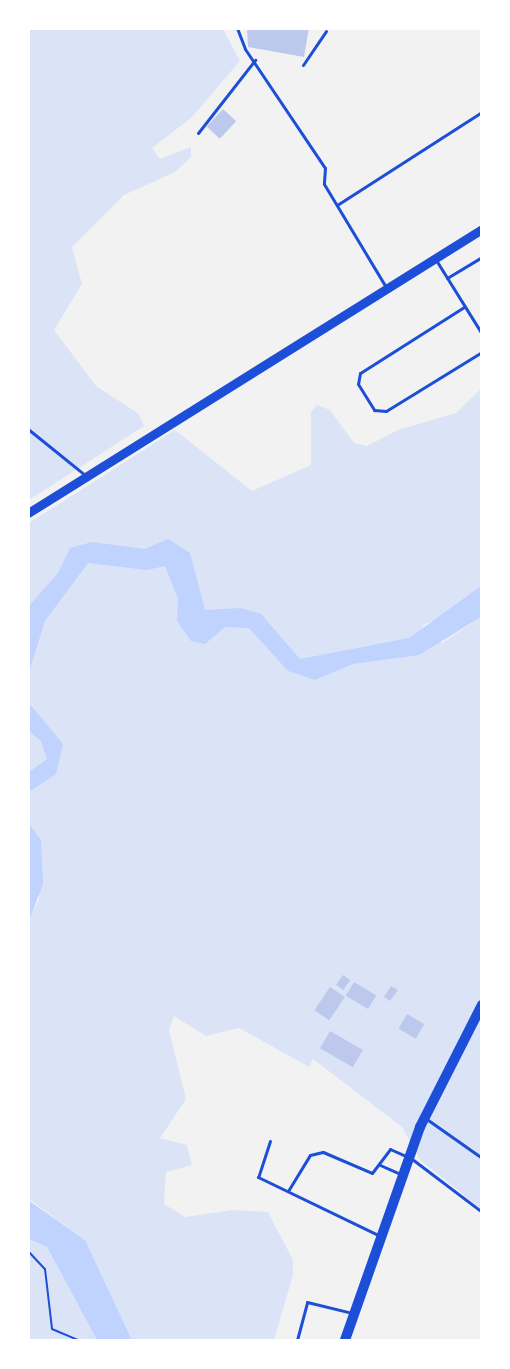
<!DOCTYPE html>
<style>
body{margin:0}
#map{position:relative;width:510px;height:1369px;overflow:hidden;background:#f2f2f2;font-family:Commissioner,sans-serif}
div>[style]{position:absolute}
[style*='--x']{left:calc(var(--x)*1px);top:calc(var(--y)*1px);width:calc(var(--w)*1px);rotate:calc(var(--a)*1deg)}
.green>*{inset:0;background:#dbe4f7}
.water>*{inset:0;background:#bfd3fe}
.building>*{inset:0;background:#bdc9ec;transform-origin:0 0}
.path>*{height:2px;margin:-1px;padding:0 1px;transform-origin:1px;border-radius:1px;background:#1d4ed8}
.service>*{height:3px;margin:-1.5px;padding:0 1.5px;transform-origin:1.5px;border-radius:1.5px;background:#1d4ed8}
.secondary>*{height:9px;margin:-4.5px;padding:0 4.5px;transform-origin:4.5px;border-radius:4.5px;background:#1d4ed8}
.primary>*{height:10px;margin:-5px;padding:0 5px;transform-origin:5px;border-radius:5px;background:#1d4ed8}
span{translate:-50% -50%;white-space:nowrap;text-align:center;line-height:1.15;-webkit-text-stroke:5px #fff;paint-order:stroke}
.frame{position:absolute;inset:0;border:30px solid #fff;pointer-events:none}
</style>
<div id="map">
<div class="green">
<div style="clip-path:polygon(29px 29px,223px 29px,240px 61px,191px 118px,152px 148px,160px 159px,191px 147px,191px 157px,175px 172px,124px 195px,72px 247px,82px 284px,54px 330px,96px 386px,139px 414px,144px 426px,29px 500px)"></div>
<div style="clip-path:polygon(481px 389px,481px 586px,455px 609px,422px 626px,442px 643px,481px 617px,481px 1209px,420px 1160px,402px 1127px,313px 1059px,309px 1067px,239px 1028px,206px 1036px,174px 1016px,169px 1030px,186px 1099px,160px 1138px,187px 1145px,192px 1165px,166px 1172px,164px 1204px,185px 1217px,232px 1210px,268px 1212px,293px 1260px,293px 1275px,274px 1340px,132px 1340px,85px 1240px,29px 1199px,28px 921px,39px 899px,41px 849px,29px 839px,29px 523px,175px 430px,252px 491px,311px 465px,311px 412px,317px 405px,330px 410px,354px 443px,367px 446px,398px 430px,456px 413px)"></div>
<div style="clip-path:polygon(28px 1239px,47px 1247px,97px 1340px,29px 1340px)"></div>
</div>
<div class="water">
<div style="clip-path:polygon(168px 539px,190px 553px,205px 610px,241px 608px,261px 614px,300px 659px,409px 638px,481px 586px,481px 617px,419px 655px,353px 664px,315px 680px,288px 671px,249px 628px,225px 627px,205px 644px,191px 641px,177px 621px,178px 599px,165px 566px,147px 570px,88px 563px,45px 621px,29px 672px,29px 606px,58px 573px,70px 548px,92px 542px,145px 549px)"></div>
<div style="clip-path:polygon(28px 702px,63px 744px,56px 774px,29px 792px,29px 772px,47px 759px,41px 741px,29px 731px)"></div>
<div style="clip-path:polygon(29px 824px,41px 840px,43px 884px,29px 921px)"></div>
<div style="clip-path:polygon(28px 1200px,85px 1240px,132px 1340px,97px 1340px,47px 1247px,29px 1239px)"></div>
</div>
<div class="building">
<div style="clip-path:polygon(247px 28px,309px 28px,304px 57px,248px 47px)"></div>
<div style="left:223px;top:109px;width:18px;height:24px;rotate:43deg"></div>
<div style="left:343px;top:975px;width:9px;height:12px;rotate:36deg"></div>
<div style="left:354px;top:982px;width:26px;height:16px;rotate:31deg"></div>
<div style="clip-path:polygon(391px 986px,398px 990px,390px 1001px,384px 997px)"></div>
<div style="left:330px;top:987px;width:18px;height:28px;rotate:34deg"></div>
<div style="left:407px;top:1014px;width:20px;height:17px;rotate:30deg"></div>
<div style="left:330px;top:1031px;width:38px;height:20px;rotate:30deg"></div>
</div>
<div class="path">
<div style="--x:28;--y:1251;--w:25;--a:47"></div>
<div style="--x:45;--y:1269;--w:60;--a:83.3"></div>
<div style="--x:52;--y:1329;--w:28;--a:23"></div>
</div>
<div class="service">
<div style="--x:237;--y:28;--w:22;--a:69"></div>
<div style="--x:245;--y:49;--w:143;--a:56.1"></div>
<div style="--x:325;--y:168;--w:16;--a:94"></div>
<div style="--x:324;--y:184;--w:120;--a:59"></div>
<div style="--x:303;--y:65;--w:41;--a:-55.9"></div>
<div style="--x:198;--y:133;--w:93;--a:-52"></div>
<div style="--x:337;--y:205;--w:172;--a:-32.7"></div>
<div style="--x:436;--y:260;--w:87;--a:58.1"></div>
<div style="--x:447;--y:278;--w:41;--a:-31"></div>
<div style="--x:464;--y:307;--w:123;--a:147.6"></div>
<div style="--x:360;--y:373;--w:11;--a:100"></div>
<div style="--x:358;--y:384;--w:31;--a:58"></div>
<div style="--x:374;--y:410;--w:12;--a:5"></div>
<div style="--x:386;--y:411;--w:113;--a:-31.6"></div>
<div style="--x:28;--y:429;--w:73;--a:38.9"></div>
<div style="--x:428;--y:1120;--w:66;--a:35.1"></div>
<div style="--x:270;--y:1141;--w:38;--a:108"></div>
<div style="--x:258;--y:1177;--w:136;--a:25.8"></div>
<div style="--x:412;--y:1159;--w:88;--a:37.1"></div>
<div style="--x:380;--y:1165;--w:22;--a:24"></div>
<div style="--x:288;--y:1191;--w:42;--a:-58.6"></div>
<div style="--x:310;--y:1155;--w:13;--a:-13"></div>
<div style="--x:323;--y:1152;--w:53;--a:23.2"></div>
<div style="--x:372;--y:1173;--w:30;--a:-53"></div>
<div style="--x:390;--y:1149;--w:17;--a:24"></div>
<div style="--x:297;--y:1340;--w:39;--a:-75"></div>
<div style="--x:307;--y:1302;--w:46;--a:13.7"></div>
</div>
<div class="secondary">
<div style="--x:28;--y:513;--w:536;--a:-32.03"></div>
</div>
<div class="primary">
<div style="--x:345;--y:1340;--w:226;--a:-70.6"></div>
<div style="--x:420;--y:1127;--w:137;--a:-63.1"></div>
</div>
<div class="frame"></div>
</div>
